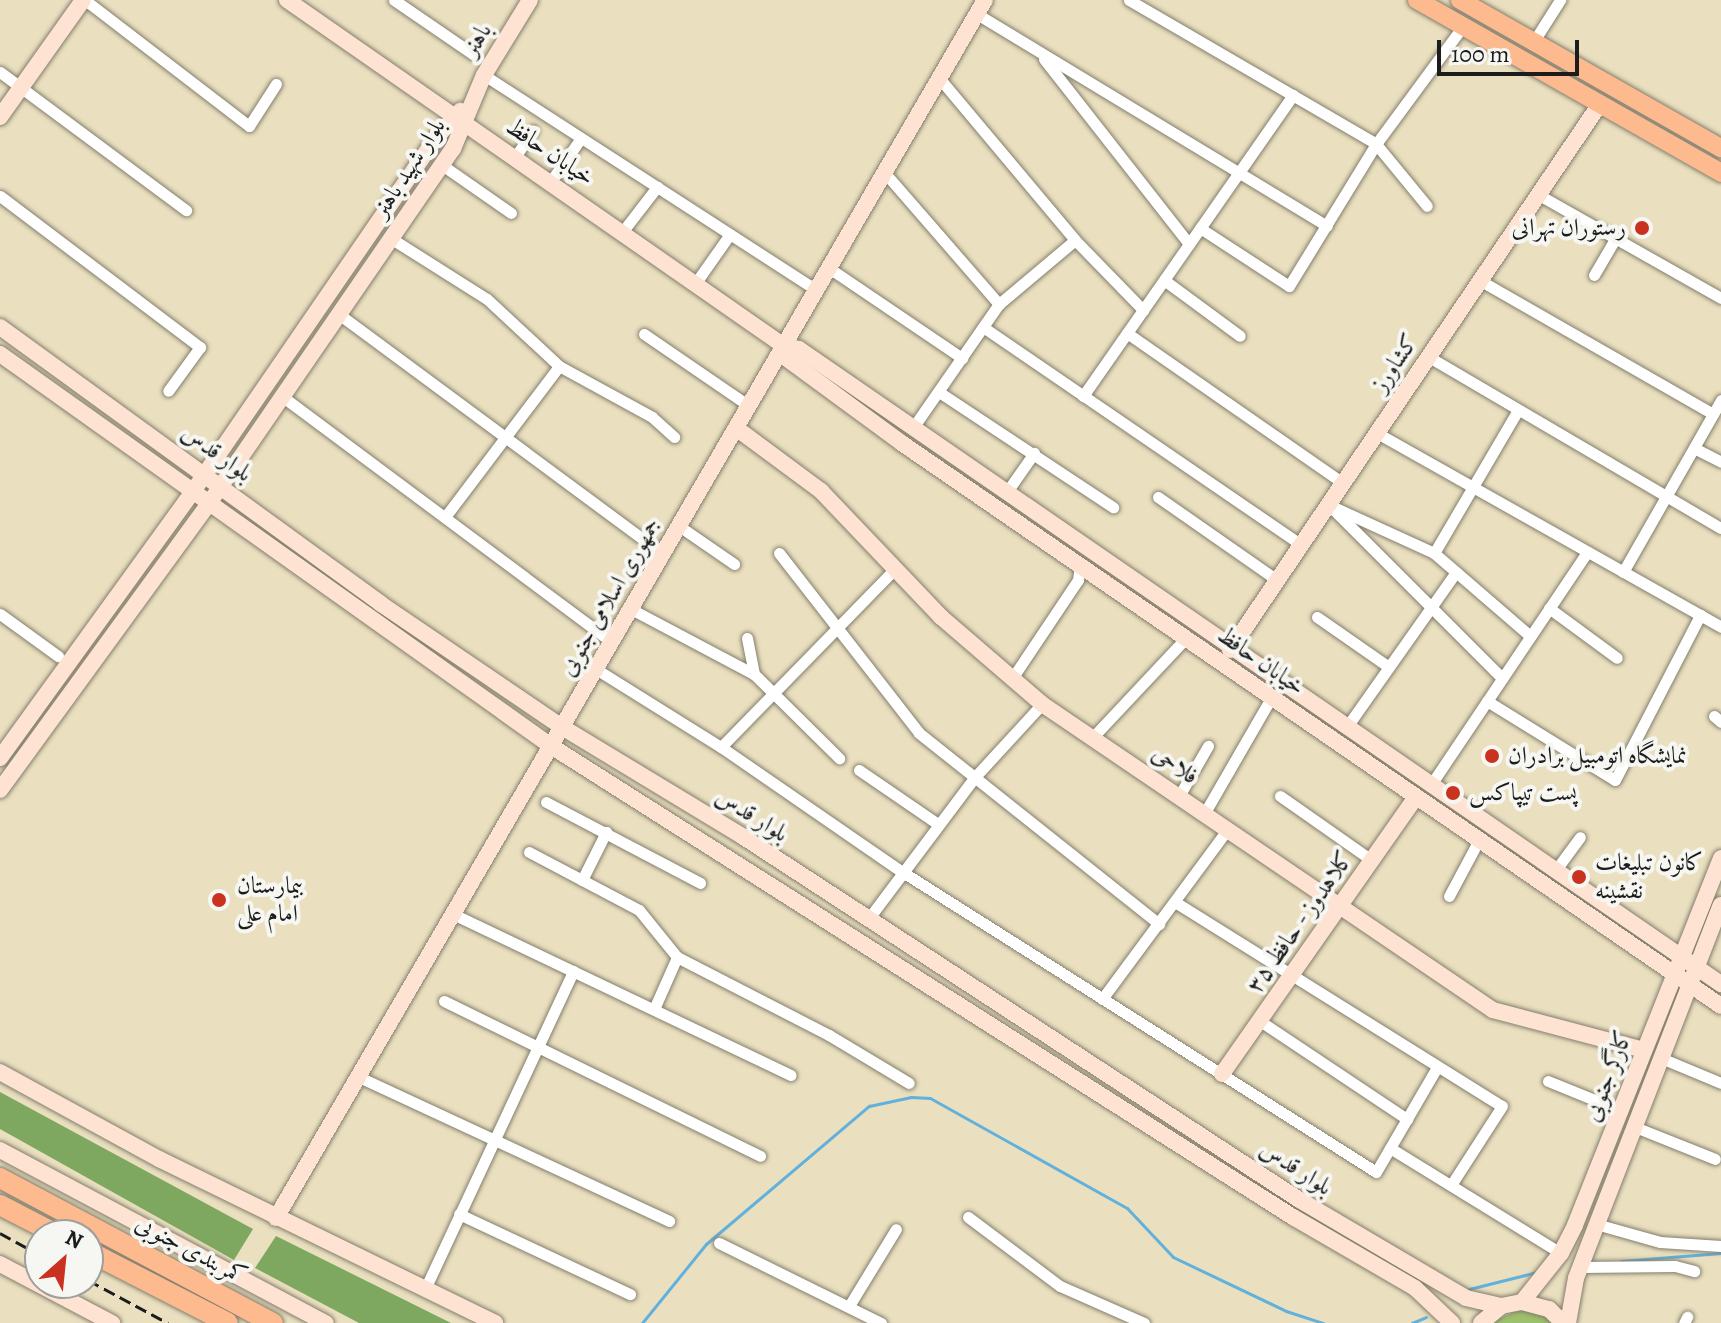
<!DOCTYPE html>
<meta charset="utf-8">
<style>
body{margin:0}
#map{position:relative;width:1721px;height:1323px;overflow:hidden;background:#eae0bf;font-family:Alegreya,Amiri,serif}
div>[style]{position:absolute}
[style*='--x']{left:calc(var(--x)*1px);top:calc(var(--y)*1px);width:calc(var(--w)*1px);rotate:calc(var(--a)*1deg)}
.green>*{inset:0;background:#9dc16b}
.forest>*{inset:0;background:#7ea75f}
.stream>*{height:3px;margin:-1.5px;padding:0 1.5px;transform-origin:1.5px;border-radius:1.5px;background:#62b1dc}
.roads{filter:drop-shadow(0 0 2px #837e6e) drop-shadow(0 0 2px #837e6e)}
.street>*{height:11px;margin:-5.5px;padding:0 5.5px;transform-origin:5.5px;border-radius:5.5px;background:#fff}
.secondary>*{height:16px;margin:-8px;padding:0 8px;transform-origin:8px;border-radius:8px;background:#fee3d2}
.primary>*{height:18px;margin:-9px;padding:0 9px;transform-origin:9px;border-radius:9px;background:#fcba8e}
.highway>*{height:20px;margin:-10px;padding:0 10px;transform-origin:10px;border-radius:10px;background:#fcba8e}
.rail>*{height:3px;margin-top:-1.5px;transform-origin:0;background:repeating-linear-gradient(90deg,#1c1c1c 0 12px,transparent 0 18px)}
.dots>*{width:22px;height:22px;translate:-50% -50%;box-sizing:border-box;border:4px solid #f6f6f2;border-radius:50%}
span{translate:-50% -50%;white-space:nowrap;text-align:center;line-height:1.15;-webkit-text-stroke:8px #f6f6f2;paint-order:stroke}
.street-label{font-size:24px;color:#1c1c1c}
.poi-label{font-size:24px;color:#1c1c1c}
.right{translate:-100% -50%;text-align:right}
.left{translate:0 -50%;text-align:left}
.north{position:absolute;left:24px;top:1219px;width:80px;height:80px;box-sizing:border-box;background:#f6f6f2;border:2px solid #9f9f9c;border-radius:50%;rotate:27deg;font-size:22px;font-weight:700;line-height:32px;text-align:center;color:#1c1c1c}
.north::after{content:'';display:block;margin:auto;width:28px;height:36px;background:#c8321e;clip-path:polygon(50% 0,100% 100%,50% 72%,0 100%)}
.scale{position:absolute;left:1437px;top:40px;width:142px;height:36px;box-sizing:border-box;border:4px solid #1c1c1c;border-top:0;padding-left:10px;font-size:24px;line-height:28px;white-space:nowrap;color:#1c1c1c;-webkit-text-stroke:6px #f6f6f2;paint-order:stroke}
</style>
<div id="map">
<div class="green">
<div style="clip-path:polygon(1520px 1309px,1548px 1317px,1553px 1323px,1490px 1323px)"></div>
</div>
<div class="forest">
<div style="clip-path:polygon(0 1092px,253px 1229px,234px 1260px,0 1129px)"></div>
<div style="clip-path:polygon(276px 1236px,451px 1323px,359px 1323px,255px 1268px)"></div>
</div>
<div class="stream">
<div style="--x:1621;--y:1261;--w:100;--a:-4.6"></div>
<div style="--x:1469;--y:1289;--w:70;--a:-14"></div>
<div style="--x:642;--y:1323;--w:102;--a:-51"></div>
<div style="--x:706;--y:1244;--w:214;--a:-40.3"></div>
<div style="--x:869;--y:1106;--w:43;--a:-12.1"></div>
<div style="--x:911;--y:1097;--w:19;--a:3"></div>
<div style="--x:930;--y:1098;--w:226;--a:29.2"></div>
<div style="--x:1127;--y:1208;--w:67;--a:46.8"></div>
<div style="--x:1173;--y:1257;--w:125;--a:25.5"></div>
<div style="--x:1286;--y:1311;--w:40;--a:18"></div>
<div style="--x:1412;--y:1323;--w:15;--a:-23"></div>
</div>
<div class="roads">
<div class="street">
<div style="--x:85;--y:0;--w:207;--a:37.5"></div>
<div style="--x:249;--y:126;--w:50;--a:-57.3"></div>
<div style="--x:394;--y:0;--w:96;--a:34.4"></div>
<div style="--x:1129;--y:0;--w:286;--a:30.2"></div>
<div style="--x:1376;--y:144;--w:80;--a:50.6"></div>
<div style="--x:977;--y:14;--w:409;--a:31.2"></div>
<div style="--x:1534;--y:41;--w:49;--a:-57.6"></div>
<div style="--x:1044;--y:59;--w:235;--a:51.9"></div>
<div style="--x:0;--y:72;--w:232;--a:36.6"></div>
<div style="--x:484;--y:75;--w:396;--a:32.9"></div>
<div style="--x:940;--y:79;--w:210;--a:50"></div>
<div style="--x:1075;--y:240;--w:98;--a:45.8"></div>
<div style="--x:515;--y:157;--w:32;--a:-56"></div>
<div style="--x:442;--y:165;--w:84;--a:34.8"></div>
<div style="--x:885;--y:173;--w:174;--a:49"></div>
<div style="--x:551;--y:181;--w:52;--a:-55.1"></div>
<div style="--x:1539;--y:195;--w:209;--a:29.5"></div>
<div style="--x:0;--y:196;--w:251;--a:37.1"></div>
<div style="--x:200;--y:347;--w:54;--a:126"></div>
<div style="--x:1200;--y:228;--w:106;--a:33.1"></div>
<div style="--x:1289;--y:286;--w:167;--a:-58.5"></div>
<div style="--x:1376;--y:144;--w:147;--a:-53.6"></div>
<div style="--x:623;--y:231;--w:56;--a:-52.3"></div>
<div style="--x:392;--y:239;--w:112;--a:32.3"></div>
<div style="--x:487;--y:299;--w:98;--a:42.9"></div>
<div style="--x:559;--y:366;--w:106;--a:28.7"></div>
<div style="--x:652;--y:417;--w:30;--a:42"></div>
<div style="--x:829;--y:268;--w:161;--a:34.1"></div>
<div style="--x:1594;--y:275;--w:42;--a:-59.7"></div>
<div style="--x:1164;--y:280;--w:94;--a:36.4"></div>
<div style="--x:697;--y:281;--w:57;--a:-54.9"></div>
<div style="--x:1481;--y:281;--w:267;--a:29.8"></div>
<div style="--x:340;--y:315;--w:402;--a:36.5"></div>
<div style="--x:983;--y:327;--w:386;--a:34.4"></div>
<div style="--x:1127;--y:333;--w:263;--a:34.8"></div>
<div style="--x:644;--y:334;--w:127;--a:34.4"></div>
<div style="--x:1429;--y:357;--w:338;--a:30.4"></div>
<div style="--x:939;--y:392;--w:209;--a:33.5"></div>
<div style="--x:1083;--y:396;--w:367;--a:-55.1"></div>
<div style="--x:283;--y:397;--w:410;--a:36.7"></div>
<div style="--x:1518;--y:410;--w:166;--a:120.4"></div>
<div style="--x:1434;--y:553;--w:127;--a:40.8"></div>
<div style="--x:912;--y:429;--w:152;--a:-55.2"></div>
<div style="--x:999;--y:304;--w:99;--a:-40.1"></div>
<div style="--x:1377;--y:433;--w:395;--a:29.4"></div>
<div style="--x:1694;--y:448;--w:30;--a:27"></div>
<div style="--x:1006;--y:493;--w:49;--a:-55"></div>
<div style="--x:1158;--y:497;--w:145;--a:34.9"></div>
<div style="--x:1329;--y:505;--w:245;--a:45"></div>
<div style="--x:1329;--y:505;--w:115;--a:24.6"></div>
<div style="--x:445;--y:517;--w:189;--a:-52.9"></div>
<div style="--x:679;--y:526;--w:67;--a:34.6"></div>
<div style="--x:779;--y:553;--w:228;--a:52.1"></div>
<div style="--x:919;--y:733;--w:307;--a:38.5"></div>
<div style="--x:1623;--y:572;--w:198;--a:-60.3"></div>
<div style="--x:1549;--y:608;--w:84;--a:36.3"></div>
<div style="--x:631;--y:609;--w:139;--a:27.9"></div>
<div style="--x:0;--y:614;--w:72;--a:35.9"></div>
<div style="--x:1317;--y:617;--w:84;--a:34.8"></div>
<div style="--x:747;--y:638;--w:37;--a:79"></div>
<div style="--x:754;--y:674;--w:120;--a:44.7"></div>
<div style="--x:596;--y:669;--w:147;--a:32"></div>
<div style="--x:721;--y:747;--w:219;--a:34.6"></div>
<div style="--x:901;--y:871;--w:562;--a:32.36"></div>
<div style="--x:1376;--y:1172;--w:121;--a:-59.8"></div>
<div style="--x:1011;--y:680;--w:120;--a:-56.2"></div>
<div style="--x:1078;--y:580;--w:14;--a:-82"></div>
<div style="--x:1487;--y:701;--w:150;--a:31.7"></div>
<div style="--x:1615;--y:780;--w:186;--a:-62.7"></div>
<div style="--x:1714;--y:716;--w:9;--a:41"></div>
<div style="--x:1346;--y:728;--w:191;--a:-54.8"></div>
<div style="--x:1092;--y:738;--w:137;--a:-46.8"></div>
<div style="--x:721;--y:747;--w:248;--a:-45.7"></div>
<div style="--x:859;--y:770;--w:96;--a:34.4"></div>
<div style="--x:1430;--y:786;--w:282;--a:-56.1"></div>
<div style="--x:1179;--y:796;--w:58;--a:-59.9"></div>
<div style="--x:1280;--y:796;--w:113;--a:35"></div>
<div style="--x:546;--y:802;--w:174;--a:27.7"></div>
<div style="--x:1204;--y:814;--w:134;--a:-60"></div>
<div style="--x:529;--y:852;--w:124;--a:27.8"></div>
<div style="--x:639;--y:910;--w:60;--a:51"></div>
<div style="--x:677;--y:957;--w:171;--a:27.2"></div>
<div style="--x:829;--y:1035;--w:93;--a:31"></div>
<div style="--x:1555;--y:871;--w:42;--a:-53.7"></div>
<div style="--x:582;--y:880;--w:54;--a:-63.4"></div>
<div style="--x:1449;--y:896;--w:66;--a:-61.9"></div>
<div style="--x:1175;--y:902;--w:385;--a:32"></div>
<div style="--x:1502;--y:1106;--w:94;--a:122.8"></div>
<div style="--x:453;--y:914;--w:374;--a:25.5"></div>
<div style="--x:869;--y:918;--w:175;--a:-53.1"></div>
<div style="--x:974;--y:778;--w:100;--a:-47.4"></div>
<div style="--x:1102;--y:999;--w:212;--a:-53.5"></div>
<div style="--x:444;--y:1001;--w:352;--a:26.1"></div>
<div style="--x:654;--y:1009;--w:57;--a:-66.1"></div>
<div style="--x:1260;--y:1021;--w:177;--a:33.7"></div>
<div style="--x:1661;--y:1058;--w:65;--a:22.6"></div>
<div style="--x:359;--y:1077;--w:342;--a:24.9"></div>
<div style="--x:1548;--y:1081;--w:80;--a:22.1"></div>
<div style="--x:1635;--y:1127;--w:86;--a:21.8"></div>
<div style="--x:1390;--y:1148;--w:201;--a:31.6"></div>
<div style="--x:459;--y:1214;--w:189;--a:25.1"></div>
<div style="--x:968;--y:1217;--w:115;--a:36.9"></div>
<div style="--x:1060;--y:1286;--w:92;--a:23.8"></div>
<div style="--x:1596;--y:1224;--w:66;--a:15.7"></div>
<div style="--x:1660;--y:1242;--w:61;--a:3.8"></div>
<div style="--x:719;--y:1243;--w:181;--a:26.3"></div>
<div style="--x:1580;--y:1267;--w:95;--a:-0.6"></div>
<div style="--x:1675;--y:1266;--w:20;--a:15"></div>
<div style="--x:425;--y:1289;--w:351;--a:-65"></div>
<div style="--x:849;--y:1306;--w:90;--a:-58.6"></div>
<div style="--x:1684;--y:1323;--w:7;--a:-63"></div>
</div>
<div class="secondary">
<div style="--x:287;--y:0;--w:606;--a:34.84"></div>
<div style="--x:784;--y:346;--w:15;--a:11"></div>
<div style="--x:799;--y:349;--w:1120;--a:34.56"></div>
<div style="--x:0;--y:117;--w:143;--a:-54.6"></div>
<div style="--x:0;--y:327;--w:471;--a:36"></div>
<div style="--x:381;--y:604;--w:219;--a:34.2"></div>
<div style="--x:562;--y:727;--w:210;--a:31.2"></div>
<div style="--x:742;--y:836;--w:664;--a:33.14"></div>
<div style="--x:1298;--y:1199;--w:195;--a:30.5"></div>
<div style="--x:1466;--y:1298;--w:36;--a:13"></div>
<div style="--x:784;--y:346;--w:12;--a:81"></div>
<div style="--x:786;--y:358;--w:145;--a:36.3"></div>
<div style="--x:903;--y:444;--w:992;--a:34.49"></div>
<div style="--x:0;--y:354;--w:676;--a:35.43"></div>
<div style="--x:551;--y:746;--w:879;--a:32.41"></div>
<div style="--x:1293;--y:1217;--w:141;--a:30.2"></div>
<div style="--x:1415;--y:1288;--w:51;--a:43.4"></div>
<div style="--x:736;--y:428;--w:106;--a:36.5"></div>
<div style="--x:821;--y:491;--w:174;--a:46.4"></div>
<div style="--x:941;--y:617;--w:133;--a:40.7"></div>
<div style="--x:1042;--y:704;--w:545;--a:34.16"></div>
<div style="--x:1493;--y:1010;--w:156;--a:14.8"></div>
<div style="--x:1230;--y:650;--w:660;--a:-55.88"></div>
<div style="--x:0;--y:758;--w:331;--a:-54.1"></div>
<div style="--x:194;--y:490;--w:426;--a:-55.5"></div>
<div style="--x:435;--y:139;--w:38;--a:-48"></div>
<div style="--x:0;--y:790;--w:356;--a:-53.9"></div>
<div style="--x:210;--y:502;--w:429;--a:-55.5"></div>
<div style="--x:453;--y:149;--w:80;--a:-67.3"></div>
<div style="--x:484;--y:75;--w:88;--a:-58.5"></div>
<div style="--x:0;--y:1072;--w:181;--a:28.7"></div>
<div style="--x:159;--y:1159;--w:374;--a:26"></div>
<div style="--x:1222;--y:1074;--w:338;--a:-55"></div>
<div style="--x:0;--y:1150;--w:369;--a:28"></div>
<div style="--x:276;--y:1218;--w:1409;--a:-59.8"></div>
<div style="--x:0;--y:1264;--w:127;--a:27.8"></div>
<div style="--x:1522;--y:1302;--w:63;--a:-51.5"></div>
<div style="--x:1561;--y:1253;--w:31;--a:-63"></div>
<div style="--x:1575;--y:1225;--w:395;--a:-68.3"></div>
<div style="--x:1481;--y:1323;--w:26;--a:-40"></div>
<div style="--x:1501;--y:1306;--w:21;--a:-11"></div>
<div style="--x:1522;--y:1302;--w:28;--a:15"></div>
<div style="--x:1549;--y:1309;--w:20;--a:45"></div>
<div style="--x:1568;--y:1323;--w:46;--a:-79.9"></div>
<div style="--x:1576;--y:1278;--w:400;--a:-68.8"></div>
</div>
<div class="primary">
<div style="--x:1417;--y:0;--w:350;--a:29.6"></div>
<div style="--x:1460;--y:0;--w:300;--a:29.6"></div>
</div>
<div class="highway">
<div style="--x:0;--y:1178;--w:309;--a:28"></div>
<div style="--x:0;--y:1205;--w:65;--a:27.3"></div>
<div style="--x:88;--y:1251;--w:157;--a:27.2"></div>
</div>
</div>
<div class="rail">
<div style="--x:0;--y:1233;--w:46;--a:28.8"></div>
<div style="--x:88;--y:1280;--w:91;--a:28.3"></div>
</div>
<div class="dots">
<div style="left:1642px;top:228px;background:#c8321e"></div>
<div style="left:1492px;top:756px;background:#c8321e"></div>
<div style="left:1453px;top:793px;background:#c8321e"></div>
<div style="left:1579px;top:877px;background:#c8321e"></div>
<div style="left:219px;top:900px;background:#c8321e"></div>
</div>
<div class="street-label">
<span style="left:477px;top:40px;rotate:-59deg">باهنر</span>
<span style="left:550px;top:152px;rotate:34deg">خیابان حافظ</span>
<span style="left:409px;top:168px;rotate:-57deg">بلوار شهید باهنر</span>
<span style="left:1395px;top:363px;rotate:-56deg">کشاورز</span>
<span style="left:217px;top:453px;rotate:36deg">بلوار قدس</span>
<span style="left:610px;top:597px;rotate:-60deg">جمهوری اسلامی جنوبی</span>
<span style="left:1261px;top:661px;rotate:35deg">خیابان حافظ</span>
<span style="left:1175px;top:765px;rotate:34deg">فلاحی</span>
<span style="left:752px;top:815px;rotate:32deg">بلوار قدس</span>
<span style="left:1300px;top:922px;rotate:-55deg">کلاهدوز - حافظ ۳۵</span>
<span style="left:1608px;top:1076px;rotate:-69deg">کارگر جنوبی</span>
<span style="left:1296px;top:1168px;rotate:33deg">بلوار قدس</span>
<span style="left:191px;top:1250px;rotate:28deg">کمربندی جنوبی</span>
</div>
<div class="poi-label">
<span class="right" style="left:1626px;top:228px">رستوران تهرانی</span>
<span class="left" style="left:1508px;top:756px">نمایشگاه اتومبیل برادران</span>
<span class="left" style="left:1469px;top:793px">پست تیپاکس</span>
<span class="left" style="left:1595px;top:877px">کانون تبلیغات<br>نقشینه</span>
<span class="left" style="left:237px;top:900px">بیمارستان<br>امام علی</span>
</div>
<div class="north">N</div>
<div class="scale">100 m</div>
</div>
